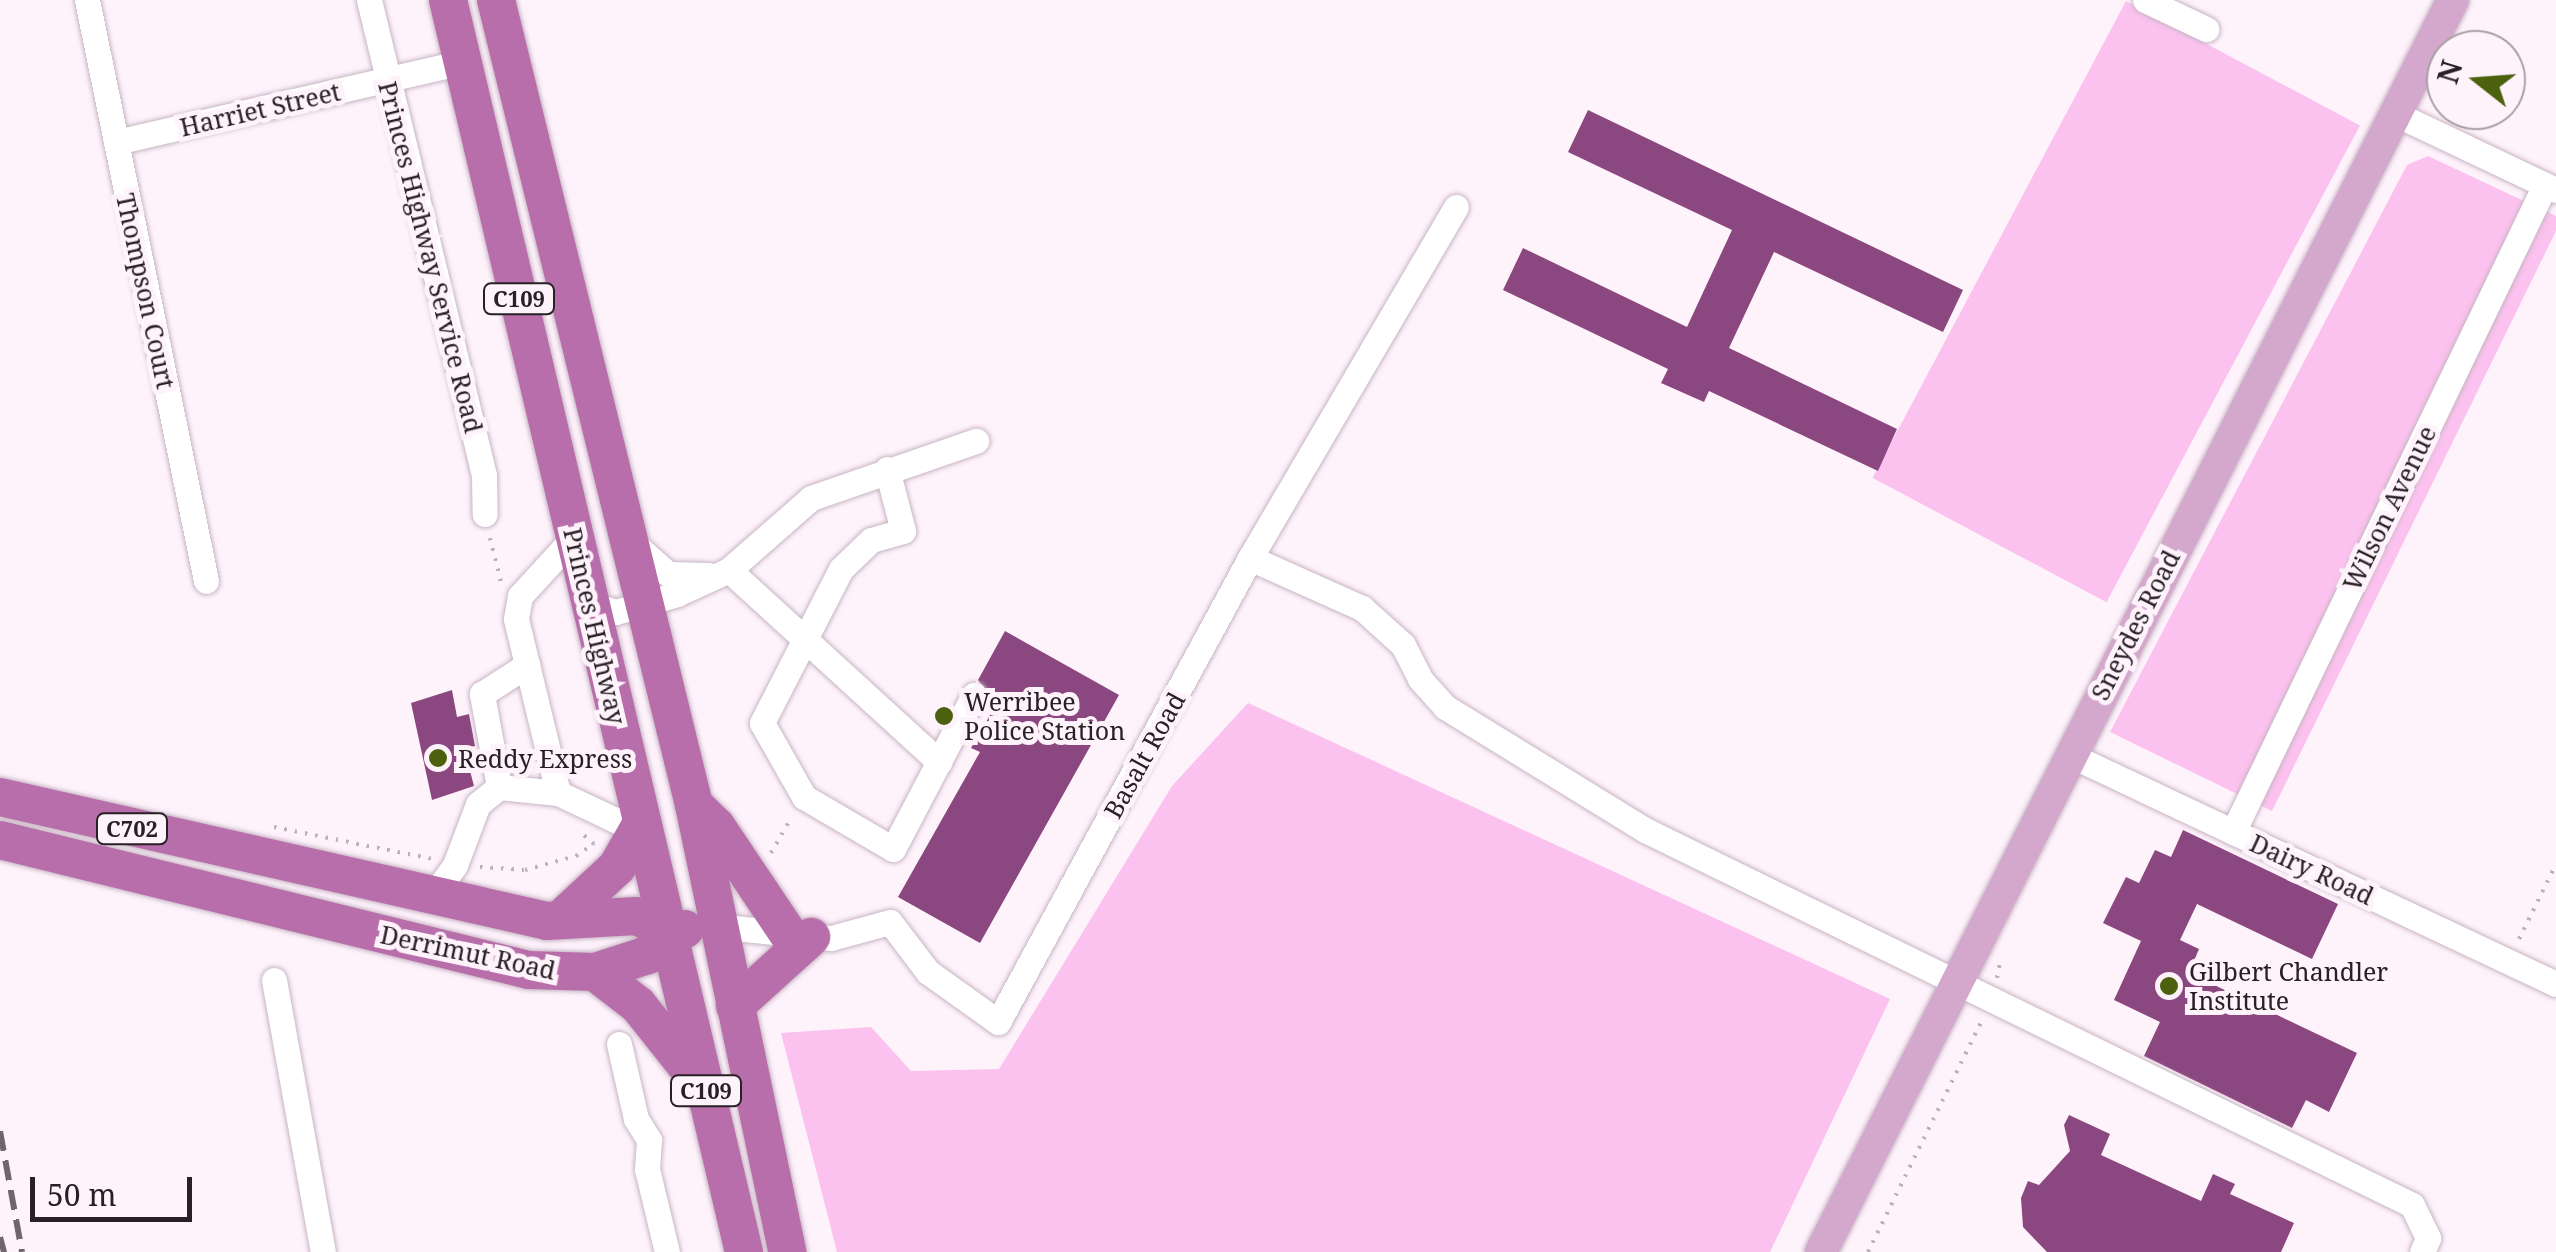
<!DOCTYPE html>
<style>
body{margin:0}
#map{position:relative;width:2556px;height:1252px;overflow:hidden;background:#fef2fb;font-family:"Noto Serif",serif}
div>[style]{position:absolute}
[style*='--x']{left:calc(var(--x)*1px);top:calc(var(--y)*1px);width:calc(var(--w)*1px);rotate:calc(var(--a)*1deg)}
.green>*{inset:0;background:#fcc2ef;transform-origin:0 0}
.building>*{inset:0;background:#8b477f}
.path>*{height:4px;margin-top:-2px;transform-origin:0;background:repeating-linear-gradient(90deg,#bbb1b8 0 2.5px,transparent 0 10.5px)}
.roads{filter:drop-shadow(0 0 2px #c7b5c3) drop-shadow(0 0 2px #c7b5c3)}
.minor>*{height:25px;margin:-12.5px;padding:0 12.5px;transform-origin:12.5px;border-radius:12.5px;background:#fff}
.major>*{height:32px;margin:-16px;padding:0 16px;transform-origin:16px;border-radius:16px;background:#d4a8cc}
.highway>*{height:38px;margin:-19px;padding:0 19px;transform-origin:19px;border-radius:19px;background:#b86eaa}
.rail>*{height:6px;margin-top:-3px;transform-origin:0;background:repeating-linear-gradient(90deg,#6e666c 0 20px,transparent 0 30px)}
.dots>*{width:28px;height:28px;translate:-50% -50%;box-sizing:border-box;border:5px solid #fef2fb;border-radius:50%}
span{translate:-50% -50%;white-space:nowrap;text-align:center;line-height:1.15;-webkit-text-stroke:10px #fef2fb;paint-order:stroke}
.shield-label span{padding:2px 8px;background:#fef2fb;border:2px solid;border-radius:8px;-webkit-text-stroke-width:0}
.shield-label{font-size:22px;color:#272025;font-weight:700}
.street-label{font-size:25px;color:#272025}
.poi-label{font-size:25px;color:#272025}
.left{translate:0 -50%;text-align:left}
.north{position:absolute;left:2426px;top:30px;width:100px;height:100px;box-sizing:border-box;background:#fef2fb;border:2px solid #a89ea5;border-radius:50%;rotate:287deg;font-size:28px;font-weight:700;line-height:40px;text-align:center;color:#272025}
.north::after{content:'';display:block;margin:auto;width:35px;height:45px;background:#4b610d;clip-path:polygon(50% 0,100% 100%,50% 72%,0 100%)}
.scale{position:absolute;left:30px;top:1177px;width:162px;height:45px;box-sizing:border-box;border:5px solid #272025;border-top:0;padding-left:12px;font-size:30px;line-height:35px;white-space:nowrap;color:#272025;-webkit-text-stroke:8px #fef2fb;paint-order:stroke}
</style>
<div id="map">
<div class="green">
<div style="left:2126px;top:1px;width:265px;height:540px;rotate:28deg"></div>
<div style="clip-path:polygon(2428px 156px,2556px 216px,2556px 231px,2272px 811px,2110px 732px,2407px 165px)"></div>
<div style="clip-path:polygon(1248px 703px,1890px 999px,1770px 1252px,837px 1252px,781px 1033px,871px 1027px,911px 1071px,999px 1069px,1172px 786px)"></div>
</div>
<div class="building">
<div style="clip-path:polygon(1588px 110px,1963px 290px,1943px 332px,1774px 252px,1729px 348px,1897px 429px,1878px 471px,1709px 391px,1704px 402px,1661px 383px,1668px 369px,1503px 290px,1523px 248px,1687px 327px,1732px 230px,1568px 152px)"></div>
<div style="clip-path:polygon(1005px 631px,1119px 695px,980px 943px,898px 897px,980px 752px,971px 748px,997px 703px,978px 680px)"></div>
<div style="clip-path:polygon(452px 690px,457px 717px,469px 714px,475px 746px,464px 748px,474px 786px,432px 800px,411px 703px)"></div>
<div style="clip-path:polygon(2183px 830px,2338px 904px,2312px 959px,2197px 904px,2180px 940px,2199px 949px,2189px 973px,2357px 1053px,2329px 1112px,2306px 1100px,2292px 1128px,2144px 1056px,2160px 1022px,2114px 1000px,2141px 941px,2103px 923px,2126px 877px,2139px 883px,2155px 850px,2171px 857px)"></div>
<div style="clip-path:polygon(2069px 1115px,2110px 1134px,2101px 1155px,2201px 1201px,2213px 1174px,2235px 1184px,2230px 1194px,2294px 1223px,2281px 1252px,2047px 1252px,2023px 1227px,2021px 1198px,2028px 1181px,2039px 1185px,2070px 1151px,2064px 1125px)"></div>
</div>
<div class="path">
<div style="--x:2436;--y:107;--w:21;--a:-73"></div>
<div style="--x:490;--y:538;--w:45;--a:76"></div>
<div style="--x:274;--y:827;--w:161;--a:11.4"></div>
<div style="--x:771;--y:853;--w:40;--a:-60.3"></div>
<div style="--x:480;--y:867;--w:45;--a:3.8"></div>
<div style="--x:525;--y:870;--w:53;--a:-15.4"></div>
<div style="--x:576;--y:856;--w:22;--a:-34"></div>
<div style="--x:594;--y:844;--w:21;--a:-139"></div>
<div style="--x:2519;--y:939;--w:84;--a:-63.7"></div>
<div style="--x:1997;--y:978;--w:20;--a:-79"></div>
<div style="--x:1868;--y:1252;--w:258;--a:-63.8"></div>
</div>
<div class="roads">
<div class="minor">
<div style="--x:87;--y:0;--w:593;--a:78.42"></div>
<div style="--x:369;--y:0;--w:489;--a:76.4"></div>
<div style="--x:484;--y:475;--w:39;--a:89"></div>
<div style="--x:2145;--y:0;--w:68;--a:25.4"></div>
<div style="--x:2398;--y:115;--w:175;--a:25.4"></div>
<div style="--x:116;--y:142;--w:356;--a:-13"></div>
<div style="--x:887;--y:469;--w:64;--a:75.5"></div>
<div style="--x:903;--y:531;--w:33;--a:164"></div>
<div style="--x:871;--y:540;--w:42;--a:136"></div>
<div style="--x:841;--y:569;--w:173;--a:117.2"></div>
<div style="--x:762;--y:723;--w:85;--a:60.4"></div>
<div style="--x:804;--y:797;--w:103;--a:30.3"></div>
<div style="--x:893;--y:849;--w:174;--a:-62.3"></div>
<div style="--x:574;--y:537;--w:80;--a:132.5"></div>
<div style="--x:520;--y:596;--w:23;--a:100"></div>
<div style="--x:516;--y:619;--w:179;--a:76.4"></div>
<div style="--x:558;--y:793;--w:63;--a:25.3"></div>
<div style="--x:615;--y:820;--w:27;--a:6"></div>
<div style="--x:632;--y:542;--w:48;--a:41.6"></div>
<div style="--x:668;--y:574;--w:40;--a:1.4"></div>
<div style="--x:1250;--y:558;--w:123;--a:24.1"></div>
<div style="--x:1362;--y:608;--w:55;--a:42.1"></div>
<div style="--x:1403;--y:645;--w:38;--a:63"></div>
<div style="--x:1420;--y:679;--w:38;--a:48"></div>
<div style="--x:1445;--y:707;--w:235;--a:31.6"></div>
<div style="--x:1645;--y:830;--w:854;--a:26.05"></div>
<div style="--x:2412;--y:1205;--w:37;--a:64"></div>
<div style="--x:2428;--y:1238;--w:15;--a:113"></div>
<div style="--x:729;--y:570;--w:285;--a:42.4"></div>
<div style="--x:590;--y:604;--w:27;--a:17"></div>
<div style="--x:616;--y:612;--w:64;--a:-16.4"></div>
<div style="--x:677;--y:594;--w:57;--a:-24.8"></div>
<div style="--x:729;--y:570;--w:109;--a:-41.3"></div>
<div style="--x:811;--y:498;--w:175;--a:-19.1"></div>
<div style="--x:2068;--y:754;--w:539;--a:25.24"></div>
<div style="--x:499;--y:787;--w:59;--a:5.8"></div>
<div style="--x:2233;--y:832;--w:718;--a:-64.26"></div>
<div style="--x:434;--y:894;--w:36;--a:-54"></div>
<div style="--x:455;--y:865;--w:65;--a:-69.3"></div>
<div style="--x:478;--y:804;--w:27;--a:-39"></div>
<div style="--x:499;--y:787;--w:95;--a:-100.4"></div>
<div style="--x:482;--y:694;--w:54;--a:-32.8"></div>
<div style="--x:716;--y:926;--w:116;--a:6"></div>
<div style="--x:831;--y:938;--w:61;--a:-15.2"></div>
<div style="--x:890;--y:922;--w:63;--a:52.8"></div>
<div style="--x:928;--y:972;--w:86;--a:35.5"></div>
<div style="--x:998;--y:1022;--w:528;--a:-61.49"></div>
<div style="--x:1250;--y:558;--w:407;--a:-59.6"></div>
<div style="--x:274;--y:980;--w:276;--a:79.8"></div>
<div style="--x:619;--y:1044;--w:77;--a:77.2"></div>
<div style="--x:636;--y:1119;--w:25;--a:58"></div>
<div style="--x:649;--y:1140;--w:29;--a:94"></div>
<div style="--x:647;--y:1169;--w:85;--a:76.5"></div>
</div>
<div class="major">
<div style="--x:1821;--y:1252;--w:1402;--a:-63.22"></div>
</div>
<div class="highway">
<div style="--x:448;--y:0;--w:1287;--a:76.7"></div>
<div style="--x:496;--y:0;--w:829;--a:76.18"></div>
<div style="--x:694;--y:805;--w:457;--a:78.2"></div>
<div style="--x:0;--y:797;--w:561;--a:12.77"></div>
<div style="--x:547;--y:921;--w:89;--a:-3.2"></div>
<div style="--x:636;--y:916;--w:35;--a:24"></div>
<div style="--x:668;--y:930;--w:17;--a:-3"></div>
<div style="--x:694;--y:805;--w:30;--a:44"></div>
<div style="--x:716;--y:826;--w:131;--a:56.2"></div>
<div style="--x:0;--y:840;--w:545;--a:13.81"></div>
<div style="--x:529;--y:970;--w:66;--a:1.7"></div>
<div style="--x:595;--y:972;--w:56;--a:-17.8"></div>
<div style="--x:648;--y:955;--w:32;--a:-51"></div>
<div style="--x:560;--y:920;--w:78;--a:-42.9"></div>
<div style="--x:617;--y:867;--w:51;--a:-60.4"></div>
<div style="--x:595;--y:972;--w:54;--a:37.5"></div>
<div style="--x:638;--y:1005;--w:93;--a:51.5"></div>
<div style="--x:735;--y:1006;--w:103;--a:-42.2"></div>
</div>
</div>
<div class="rail">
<div style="--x:0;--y:1131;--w:123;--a:79.7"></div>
<div style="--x:0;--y:1237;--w:16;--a:75"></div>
</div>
<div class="dots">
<div style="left:944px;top:716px;background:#4b610d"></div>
<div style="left:438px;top:758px;background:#4b610d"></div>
<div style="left:2169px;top:986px;background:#4b610d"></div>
</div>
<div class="shield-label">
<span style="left:519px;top:299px">C109</span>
<span style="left:132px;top:829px">C702</span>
<span style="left:706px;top:1091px">C109</span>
</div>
<div class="street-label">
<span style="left:260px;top:109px;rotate:-13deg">Harriet Street</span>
<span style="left:431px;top:257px;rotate:76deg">Princes Highway Service Road</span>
<span style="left:146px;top:291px;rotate:78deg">Thompson Court</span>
<span style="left:2389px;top:508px;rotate:-64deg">Wilson Avenue</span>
<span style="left:2135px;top:625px;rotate:-63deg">Sneydes Road</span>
<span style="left:595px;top:626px;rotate:77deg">Princes Highway</span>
<span style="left:1144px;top:755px;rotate:-61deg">Basalt Road</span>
<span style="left:2312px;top:869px;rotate:25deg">Dairy Road</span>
<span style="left:468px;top:952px;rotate:12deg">Derrimut Road</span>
</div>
<div class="poi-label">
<span class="left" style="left:964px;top:716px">Werribee<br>Police Station</span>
<span class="left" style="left:458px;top:758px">Reddy Express</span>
<span class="left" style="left:2189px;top:986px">Gilbert Chandler<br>Institute</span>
</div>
<div class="north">N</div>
<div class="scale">50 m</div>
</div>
